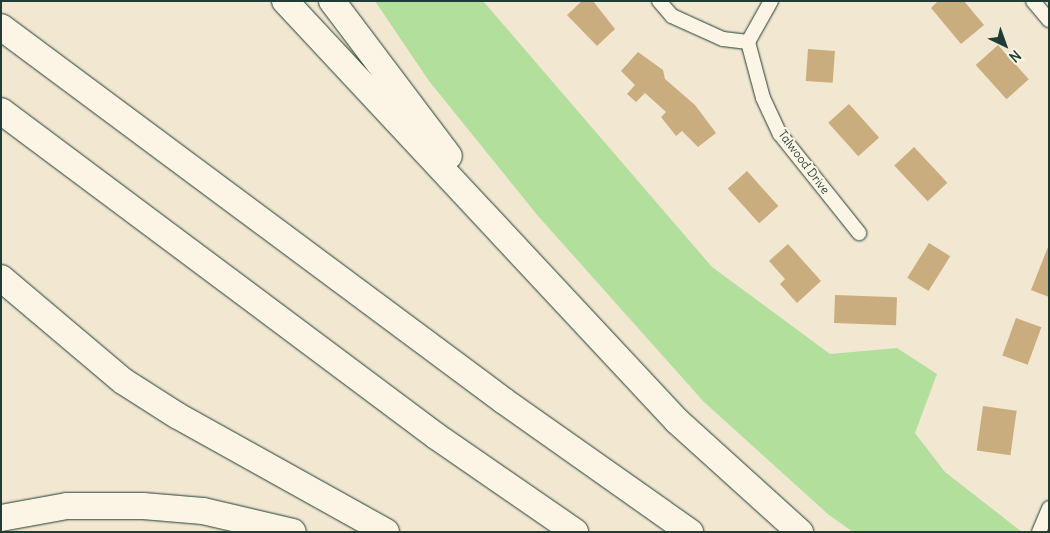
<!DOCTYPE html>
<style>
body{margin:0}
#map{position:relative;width:1050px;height:533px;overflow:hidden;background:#f2e7d1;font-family:Delius,sans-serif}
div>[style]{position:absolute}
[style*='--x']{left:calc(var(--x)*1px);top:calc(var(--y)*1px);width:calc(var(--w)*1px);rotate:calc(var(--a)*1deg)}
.green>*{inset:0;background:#b3df9c}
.building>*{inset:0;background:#caad7f;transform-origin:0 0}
.roads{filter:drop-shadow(0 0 1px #1f3d34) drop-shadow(0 0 1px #1f3d34)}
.minor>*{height:14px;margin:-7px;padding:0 7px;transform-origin:7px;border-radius:7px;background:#fcf5e5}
.motorway>*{height:26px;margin:-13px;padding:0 13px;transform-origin:13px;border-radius:13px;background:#fcf5e5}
span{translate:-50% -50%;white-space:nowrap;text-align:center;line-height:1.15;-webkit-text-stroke:4px #fcf5e5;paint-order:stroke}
.street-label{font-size:12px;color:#1f3d34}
.frame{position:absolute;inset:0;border:2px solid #1f3d34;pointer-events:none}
.north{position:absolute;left:980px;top:20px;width:50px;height:50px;-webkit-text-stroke:4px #fcf5e5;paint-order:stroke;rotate:138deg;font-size:14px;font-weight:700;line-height:20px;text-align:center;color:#1f3d34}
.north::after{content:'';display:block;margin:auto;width:18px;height:22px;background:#1f3d34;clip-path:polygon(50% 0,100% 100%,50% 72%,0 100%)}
</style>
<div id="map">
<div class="green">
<div style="clip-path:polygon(375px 1px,483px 1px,712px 267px,830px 354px,897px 348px,937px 374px,915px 433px,945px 472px,1022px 532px,853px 532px,829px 515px,704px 402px,538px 216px,429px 81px)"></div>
</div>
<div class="building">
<div style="clip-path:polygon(582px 1px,593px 1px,615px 29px,597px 46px,567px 15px)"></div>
<div style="clip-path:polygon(938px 1px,964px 1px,984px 25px,961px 44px,931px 8px)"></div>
<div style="left:998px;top:45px;width:46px;height:30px;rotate:48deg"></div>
<div style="left:808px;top:49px;width:27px;height:32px;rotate:4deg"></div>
<div style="clip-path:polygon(638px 52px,663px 70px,665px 79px,695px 105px,716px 133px,698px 147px,682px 131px,676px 136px,661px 117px,666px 112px,645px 93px,636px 102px,627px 94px,635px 85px,621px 71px)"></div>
<div style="left:849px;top:104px;width:45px;height:28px;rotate:48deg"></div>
<div style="left:914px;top:147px;width:49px;height:27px;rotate:47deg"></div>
<div style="left:747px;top:171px;width:47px;height:26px;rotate:48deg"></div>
<div style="left:929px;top:243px;width:25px;height:41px;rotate:32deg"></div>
<div style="clip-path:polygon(788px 244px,821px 281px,797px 303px,780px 284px,785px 279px,769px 261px)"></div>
<div style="clip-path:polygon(1048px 247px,1049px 247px,1049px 297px,1031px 290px)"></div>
<div style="left:835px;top:295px;width:62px;height:28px;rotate:2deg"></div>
<div style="left:1016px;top:318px;width:27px;height:40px;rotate:20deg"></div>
<div style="left:983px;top:406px;width:34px;height:45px;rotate:8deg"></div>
</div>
<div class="roads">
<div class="minor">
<div style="--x:659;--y:1;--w:20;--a:49"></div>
<div style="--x:672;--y:16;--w:56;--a:24.3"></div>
<div style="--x:723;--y:39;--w:25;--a:7"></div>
<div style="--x:771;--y:1;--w:47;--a:119.3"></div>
<div style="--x:748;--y:42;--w:58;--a:75"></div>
<div style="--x:763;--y:98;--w:40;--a:65"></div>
<div style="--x:780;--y:134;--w:127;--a:51.4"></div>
<div style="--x:1033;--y:1;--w:25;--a:50"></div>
<div style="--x:1039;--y:532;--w:26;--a:-67"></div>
</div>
<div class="motorway">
<div style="--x:285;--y:1;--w:575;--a:46.97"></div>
<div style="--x:677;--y:421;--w:166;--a:42.1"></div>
<div style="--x:332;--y:1;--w:194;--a:53"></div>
<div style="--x:1;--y:27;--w:627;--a:36.63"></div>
<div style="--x:504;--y:401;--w:228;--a:35.2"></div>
<div style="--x:1;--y:111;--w:543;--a:36.76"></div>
<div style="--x:436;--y:436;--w:169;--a:34.6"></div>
<div style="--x:1;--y:278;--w:160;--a:40.2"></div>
<div style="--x:123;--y:381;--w:65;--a:32.5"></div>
<div style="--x:178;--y:416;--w:238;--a:29.1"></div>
<div style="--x:1;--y:518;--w:67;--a:-10.3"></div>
<div style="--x:67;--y:506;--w:76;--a:0"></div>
<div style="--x:143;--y:506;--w:60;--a:4.8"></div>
<div style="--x:203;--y:511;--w:92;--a:13.1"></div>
</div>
</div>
<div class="street-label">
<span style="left:804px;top:162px;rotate:53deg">Talwood Drive</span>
</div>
<div class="frame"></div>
<div class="north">N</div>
</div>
